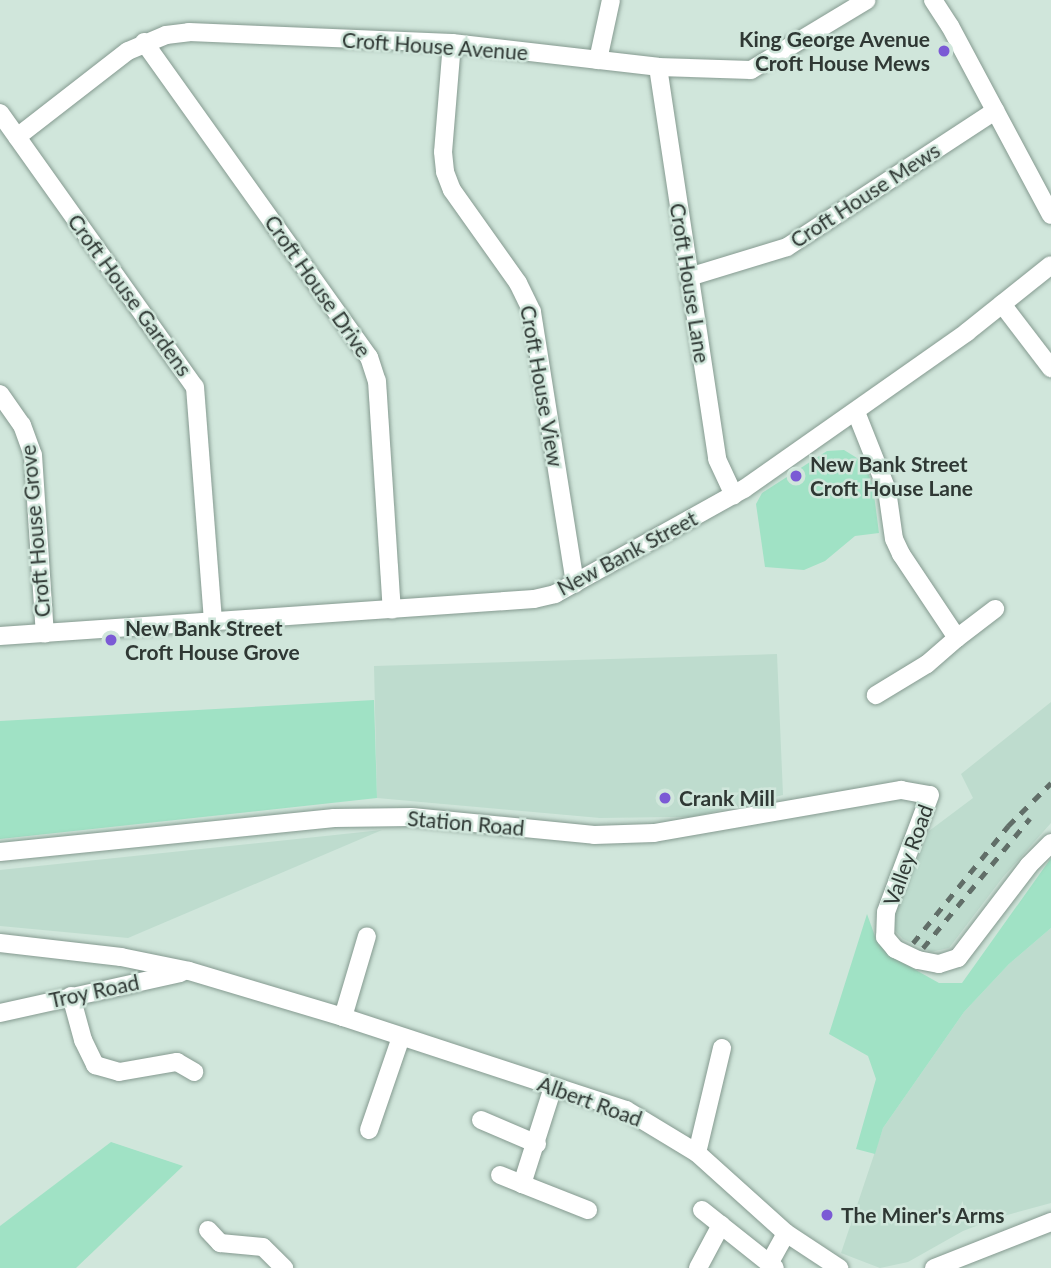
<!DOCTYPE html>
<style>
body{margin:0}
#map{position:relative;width:1051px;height:1268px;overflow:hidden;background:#d0e6db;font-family:Lato,sans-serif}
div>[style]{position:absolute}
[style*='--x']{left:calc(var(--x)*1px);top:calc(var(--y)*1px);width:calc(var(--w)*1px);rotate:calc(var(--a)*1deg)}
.built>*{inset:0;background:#bedcce}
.green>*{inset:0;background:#a0e2c5}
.roads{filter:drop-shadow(0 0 2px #859a90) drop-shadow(0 0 2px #859a90)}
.minor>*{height:18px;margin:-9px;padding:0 9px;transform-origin:9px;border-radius:9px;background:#fff}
.rail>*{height:5px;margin-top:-2.5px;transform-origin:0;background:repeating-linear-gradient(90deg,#616e68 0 9px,transparent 0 18px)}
.dots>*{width:19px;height:19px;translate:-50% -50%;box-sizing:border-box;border:4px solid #d0e6db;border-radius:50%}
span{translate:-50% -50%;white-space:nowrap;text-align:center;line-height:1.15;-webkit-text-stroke:5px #d0e6db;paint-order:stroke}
.poi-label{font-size:21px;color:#2f3834;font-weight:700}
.right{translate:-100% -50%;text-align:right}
.left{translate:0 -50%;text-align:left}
.street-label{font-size:21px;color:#2f3834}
</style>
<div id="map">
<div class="built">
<div style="clip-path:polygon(777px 654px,783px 795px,692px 817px,670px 817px,600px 818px,377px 798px,374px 666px)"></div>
<div style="clip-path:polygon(1051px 702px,1051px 823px,1003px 877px,949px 948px,931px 952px,903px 939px,892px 927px,896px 911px,929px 831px,973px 798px,961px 774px)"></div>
<div style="clip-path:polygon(382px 830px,128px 938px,0 926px,0 870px)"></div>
<div style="clip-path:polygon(1051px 928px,1051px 1203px,1000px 1217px,963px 1231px,908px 1262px,880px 1268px,841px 1253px,883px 1128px,964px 1012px,1009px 964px)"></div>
</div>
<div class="green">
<div style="clip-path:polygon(844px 450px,857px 458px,867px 470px,873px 487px,879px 533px,855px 536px,825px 561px,804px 570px,765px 567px,756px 504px,762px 493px,827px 451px)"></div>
<div style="clip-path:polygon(374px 700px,377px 798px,0 839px,0 721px)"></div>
<div style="clip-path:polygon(1051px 858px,1051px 928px,1009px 964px,964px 1012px,883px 1128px,875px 1154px,856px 1149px,876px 1079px,868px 1056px,829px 1034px,867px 914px,876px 939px,889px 955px,939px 983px,962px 983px)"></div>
<div style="clip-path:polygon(111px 1142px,183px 1166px,76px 1268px,0 1268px,0 1226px)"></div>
</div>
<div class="roads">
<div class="minor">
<div style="--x:933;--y:0;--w:31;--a:57"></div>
<div style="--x:950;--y:26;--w:214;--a:61.9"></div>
<div style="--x:144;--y:42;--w:387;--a:54.5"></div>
<div style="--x:369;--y:357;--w:25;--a:72"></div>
<div style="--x:377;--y:381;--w:229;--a:86.3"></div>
<div style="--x:452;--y:43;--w:109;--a:94.7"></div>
<div style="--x:443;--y:152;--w:20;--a:84"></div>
<div style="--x:445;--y:172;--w:19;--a:69"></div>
<div style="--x:452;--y:190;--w:114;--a:54.6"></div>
<div style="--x:518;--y:283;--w:32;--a:64"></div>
<div style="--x:532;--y:312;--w:275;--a:81"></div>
<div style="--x:598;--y:60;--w:61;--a:-77.8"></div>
<div style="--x:658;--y:67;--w:396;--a:81.4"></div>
<div style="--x:717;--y:459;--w:40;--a:65"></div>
<div style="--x:0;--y:113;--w:336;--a:54.6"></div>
<div style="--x:195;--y:387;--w:236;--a:85.6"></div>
<div style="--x:17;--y:137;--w:140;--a:-37.8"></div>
<div style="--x:128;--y:51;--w:41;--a:-22.8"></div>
<div style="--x:166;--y:35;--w:23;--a:-7"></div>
<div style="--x:189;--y:32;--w:263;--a:2.4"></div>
<div style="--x:452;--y:43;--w:207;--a:6.6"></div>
<div style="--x:658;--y:67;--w:93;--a:1.8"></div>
<div style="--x:751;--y:70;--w:135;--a:-31.1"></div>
<div style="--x:689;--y:277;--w:102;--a:-17"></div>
<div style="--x:787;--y:247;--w:249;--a:-33.2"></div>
<div style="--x:1002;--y:304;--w:81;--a:52.6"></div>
<div style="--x:0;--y:394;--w:38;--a:55"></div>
<div style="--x:22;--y:425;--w:32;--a:70"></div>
<div style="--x:33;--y:455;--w:179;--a:86.2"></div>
<div style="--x:856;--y:412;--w:84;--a:68.3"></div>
<div style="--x:887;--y:490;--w:49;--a:81.9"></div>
<div style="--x:894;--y:539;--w:17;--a:65"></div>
<div style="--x:901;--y:554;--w:101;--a:56.3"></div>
<div style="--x:957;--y:638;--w:40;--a:139"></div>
<div style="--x:927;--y:664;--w:60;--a:148.7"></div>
<div style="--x:0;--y:636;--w:535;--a:-3.96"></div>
<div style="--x:534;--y:599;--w:22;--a:-13"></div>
<div style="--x:555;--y:594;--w:216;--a:-29.1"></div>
<div style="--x:744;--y:489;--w:273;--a:-35.1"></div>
<div style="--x:967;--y:332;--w:107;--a:-38.6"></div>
<div style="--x:957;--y:638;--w:48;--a:-37.3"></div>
<div style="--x:0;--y:852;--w:336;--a:-5.8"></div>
<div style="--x:334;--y:818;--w:78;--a:-0.7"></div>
<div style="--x:412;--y:817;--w:183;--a:5.6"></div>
<div style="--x:594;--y:835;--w:60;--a:-1.9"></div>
<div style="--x:654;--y:833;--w:251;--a:-9.9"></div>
<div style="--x:901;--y:790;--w:29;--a:10"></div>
<div style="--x:930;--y:795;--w:125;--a:110.6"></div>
<div style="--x:886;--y:912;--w:25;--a:92"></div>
<div style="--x:885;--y:937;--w:16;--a:50"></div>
<div style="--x:895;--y:949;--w:25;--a:26"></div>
<div style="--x:918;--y:960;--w:21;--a:11"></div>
<div style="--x:939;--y:964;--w:20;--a:-18"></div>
<div style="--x:958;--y:958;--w:117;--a:-52.6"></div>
<div style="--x:1029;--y:865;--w:31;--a:-45"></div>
<div style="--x:0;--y:943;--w:122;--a:6.6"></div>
<div style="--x:121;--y:957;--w:69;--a:11.6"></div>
<div style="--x:189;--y:971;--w:161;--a:16.6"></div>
<div style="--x:343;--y:1017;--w:298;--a:18.2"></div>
<div style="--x:626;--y:1110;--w:83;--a:31.2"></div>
<div style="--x:697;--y:1153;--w:120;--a:42"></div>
<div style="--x:786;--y:1233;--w:64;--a:33.4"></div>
<div style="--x:71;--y:996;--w:46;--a:74.7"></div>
<div style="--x:83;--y:1040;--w:28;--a:64"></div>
<div style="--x:95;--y:1065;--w:25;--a:16"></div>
<div style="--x:119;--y:1072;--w:59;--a:-9.8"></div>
<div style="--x:177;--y:1062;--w:20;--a:30"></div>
<div style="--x:0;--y:1013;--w:185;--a:-12.5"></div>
<div style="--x:343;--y:1017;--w:84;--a:-73.5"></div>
<div style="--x:553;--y:1087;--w:102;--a:107.7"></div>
<div style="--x:522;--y:1184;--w:71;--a:21.5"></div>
<div style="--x:481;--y:1120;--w:61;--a:23.2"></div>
<div style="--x:369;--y:1130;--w:98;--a:-71"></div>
<div style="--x:697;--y:1153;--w:108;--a:-76.6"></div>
<div style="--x:500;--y:1175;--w:24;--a:22"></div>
<div style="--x:702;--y:1210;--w:93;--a:38.5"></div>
<div style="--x:208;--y:1230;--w:18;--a:47"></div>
<div style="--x:220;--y:1243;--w:43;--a:5.3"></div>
<div style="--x:263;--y:1247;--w:30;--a:45"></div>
<div style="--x:769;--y:1264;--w:35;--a:-61"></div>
<div style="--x:698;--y:1268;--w:49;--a:-61.9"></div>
<div style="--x:934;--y:1268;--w:126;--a:-21.5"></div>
</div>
</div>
<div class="rail">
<div style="--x:913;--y:943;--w:151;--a:-50.9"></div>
<div style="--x:1008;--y:826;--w:61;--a:-45"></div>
<div style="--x:923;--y:948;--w:168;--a:-50.5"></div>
</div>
<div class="dots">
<div style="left:944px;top:51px;background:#7b5ad5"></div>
<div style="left:796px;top:476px;background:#7b5ad5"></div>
<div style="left:111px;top:640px;background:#7b5ad5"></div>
<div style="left:665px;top:798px;background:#7b5ad5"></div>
<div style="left:827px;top:1215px;background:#7b5ad5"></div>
</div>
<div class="poi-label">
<span class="right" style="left:930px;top:51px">King George Avenue<br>Croft House Mews</span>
<span class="left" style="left:810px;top:476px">New Bank Street<br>Croft House Lane</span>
<span class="left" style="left:125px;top:640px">New Bank Street<br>Croft House Grove</span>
<span class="left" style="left:679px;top:798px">Crank Mill</span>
<span class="left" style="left:841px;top:1215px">The Miner's Arms</span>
</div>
<div class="street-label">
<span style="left:435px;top:46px;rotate:4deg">Croft House Avenue</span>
<span style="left:865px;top:195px;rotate:-33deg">Croft House Mews</span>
<span style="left:690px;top:283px;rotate:81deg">Croft House Lane</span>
<span style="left:318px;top:286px;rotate:55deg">Croft House Drive</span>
<span style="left:130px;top:295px;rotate:54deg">Croft House Gardens</span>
<span style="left:542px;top:386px;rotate:80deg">Croft House View</span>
<span style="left:35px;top:531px;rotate:-95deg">Croft House Grove</span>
<span style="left:627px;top:553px;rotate:-28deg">New Bank Street</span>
<span style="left:466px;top:823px;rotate:5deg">Station Road</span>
<span style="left:908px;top:855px;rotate:-70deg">Valley Road</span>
<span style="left:94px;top:991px;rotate:-12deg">Troy Road</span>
<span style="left:590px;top:1101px;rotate:20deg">Albert Road</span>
</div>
</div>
